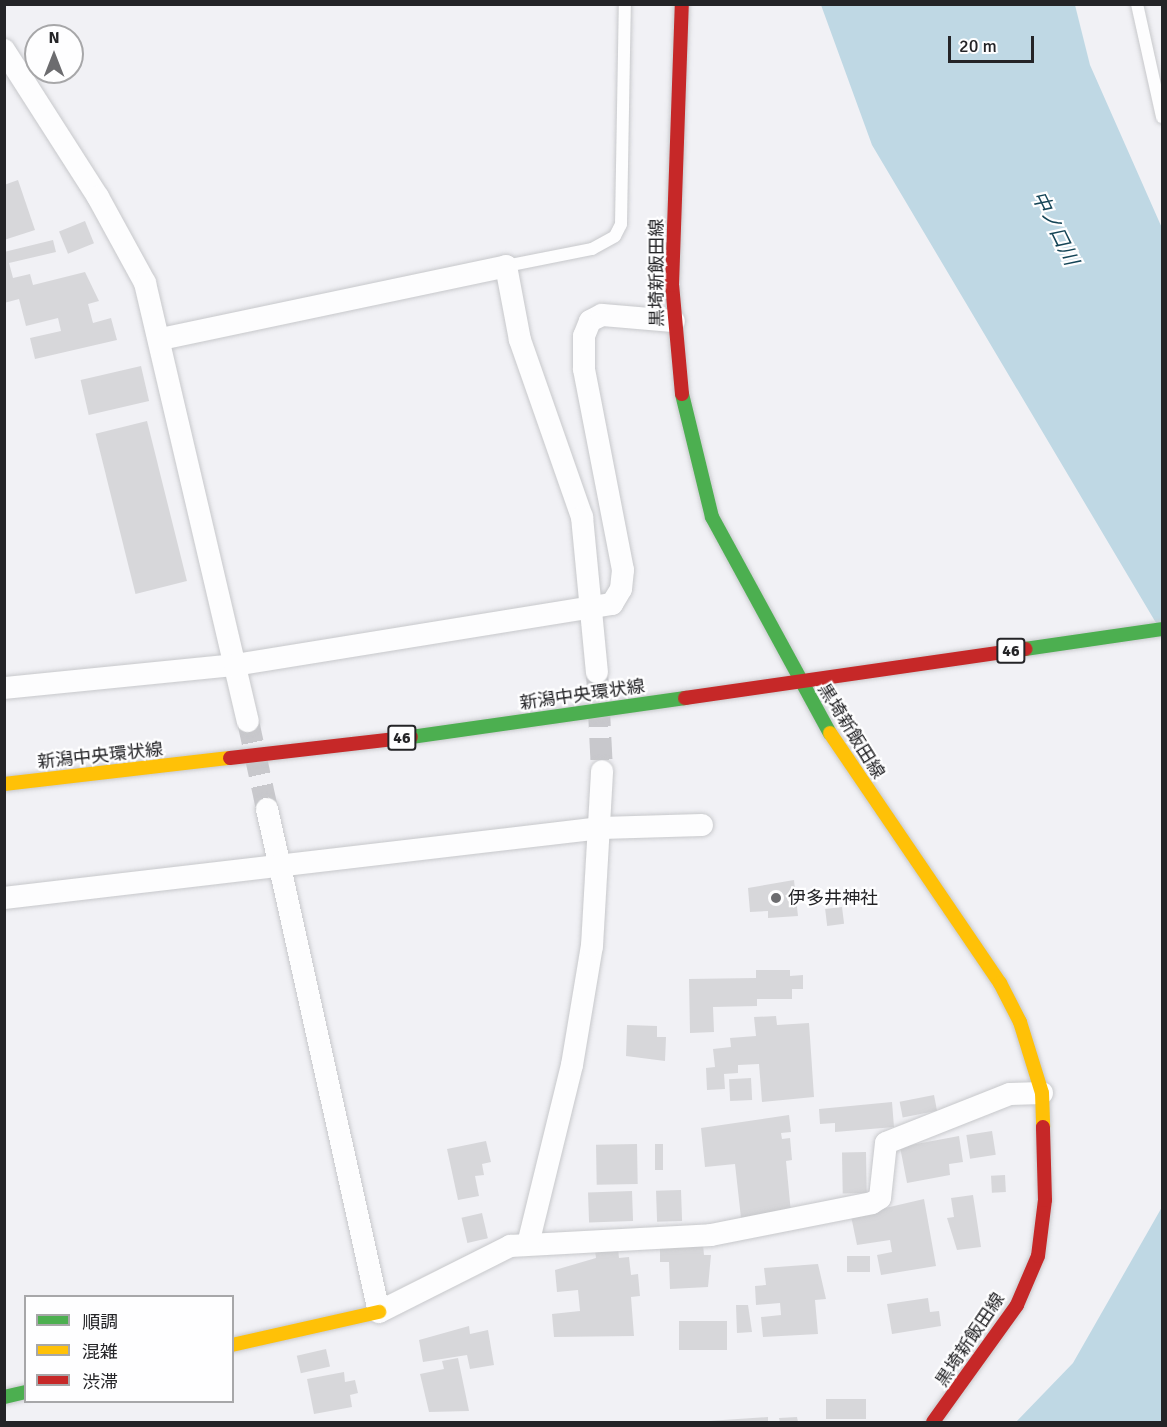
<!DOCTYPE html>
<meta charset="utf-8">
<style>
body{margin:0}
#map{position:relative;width:1167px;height:1427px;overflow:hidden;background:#f1f1f5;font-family:Signika,"Noto Sans JP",sans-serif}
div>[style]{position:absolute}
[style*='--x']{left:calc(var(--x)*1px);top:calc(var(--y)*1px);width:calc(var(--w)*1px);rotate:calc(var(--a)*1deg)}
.water>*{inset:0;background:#bfd8e4}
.building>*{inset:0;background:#d7d7da;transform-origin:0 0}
.street-tunnel>*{height:22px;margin-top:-11px;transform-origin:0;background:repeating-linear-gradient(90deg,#c8c8cc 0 22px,transparent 0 33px)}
.roads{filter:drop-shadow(0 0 2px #c7c8cb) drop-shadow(0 0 2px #c7c8cb)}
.lane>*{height:12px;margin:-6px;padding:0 6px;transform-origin:6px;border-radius:6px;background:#fdfdfe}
.street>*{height:22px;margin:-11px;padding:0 11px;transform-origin:11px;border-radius:11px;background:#fdfdfe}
.fast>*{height:14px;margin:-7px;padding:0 7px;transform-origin:7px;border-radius:7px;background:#4caf50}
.slow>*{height:14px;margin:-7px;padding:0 7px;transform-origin:7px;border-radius:7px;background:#ffc107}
.jam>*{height:14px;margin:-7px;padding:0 7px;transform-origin:7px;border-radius:7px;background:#c62828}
.dots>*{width:16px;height:16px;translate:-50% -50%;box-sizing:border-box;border:3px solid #fefeff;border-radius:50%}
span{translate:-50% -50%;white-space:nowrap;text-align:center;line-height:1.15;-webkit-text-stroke:4.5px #fefeff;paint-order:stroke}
.shield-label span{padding:2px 4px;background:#fefeff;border:2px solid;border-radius:4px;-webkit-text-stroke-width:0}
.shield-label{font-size:16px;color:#242427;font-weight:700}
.street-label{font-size:18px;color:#242427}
.poi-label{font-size:18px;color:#242427}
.left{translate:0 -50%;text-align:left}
.water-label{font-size:20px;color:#144456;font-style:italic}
.frame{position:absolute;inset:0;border:6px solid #242427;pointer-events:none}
.legend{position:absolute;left:24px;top:1295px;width:210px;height:108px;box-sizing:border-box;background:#fefeff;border:2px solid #a7a7a9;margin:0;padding:8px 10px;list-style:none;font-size:18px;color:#242427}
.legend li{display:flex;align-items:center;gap:12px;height:30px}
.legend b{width:30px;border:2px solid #a7a7a9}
.north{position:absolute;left:24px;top:24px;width:60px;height:60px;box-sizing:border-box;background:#fefeff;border:2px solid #a7a7a9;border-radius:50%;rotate:0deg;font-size:16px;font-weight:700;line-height:24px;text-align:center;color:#242427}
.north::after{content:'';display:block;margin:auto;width:21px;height:27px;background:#6c6c6f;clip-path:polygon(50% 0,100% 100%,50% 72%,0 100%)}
.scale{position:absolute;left:948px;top:36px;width:86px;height:27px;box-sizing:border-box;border:3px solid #242427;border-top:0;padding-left:8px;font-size:18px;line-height:21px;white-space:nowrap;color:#242427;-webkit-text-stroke:4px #fefeff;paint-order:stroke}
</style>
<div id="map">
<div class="water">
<div style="clip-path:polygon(821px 5px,1075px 5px,1090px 65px,1162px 228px,1162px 633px,872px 145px)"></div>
<div style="clip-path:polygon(1162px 1207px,1162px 1422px,1016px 1422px,1073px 1363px)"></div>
</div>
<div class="building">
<div style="clip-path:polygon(18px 180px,35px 230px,4px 240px,4px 185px)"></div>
<div style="left:85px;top:221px;width:24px;height:28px;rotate:68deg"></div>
<div style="clip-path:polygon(53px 240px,56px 252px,9px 263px,13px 278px,30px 274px,33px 285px,85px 272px,99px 301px,88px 304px,93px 323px,111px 318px,117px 340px,35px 359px,30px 338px,61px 331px,58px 318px,26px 326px,19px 299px,4px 303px,4px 252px)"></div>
<div style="left:141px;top:366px;width:36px;height:62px;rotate:77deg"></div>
<div style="left:147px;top:421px;width:165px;height:53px;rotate:76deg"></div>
<div style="clip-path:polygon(794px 880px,798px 916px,768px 918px,768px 911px,750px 912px,748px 888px)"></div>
<div style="left:842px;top:907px;width:17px;height:17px;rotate:83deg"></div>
<div style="clip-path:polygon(756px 970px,790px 970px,790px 976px,803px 975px,803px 989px,792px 989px,792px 999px,757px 999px,757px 1006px,713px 1007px,714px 1032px,690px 1033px,689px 979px,756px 978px)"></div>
<div style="clip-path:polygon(776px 1016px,777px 1025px,809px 1023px,814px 1097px,762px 1102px,759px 1064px,738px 1065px,738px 1073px,724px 1074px,725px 1089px,707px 1090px,706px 1068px,715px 1067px,713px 1049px,731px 1047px,730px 1038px,756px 1036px,754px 1017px)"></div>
<div style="clip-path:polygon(627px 1025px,657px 1026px,657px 1037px,666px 1037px,665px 1061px,626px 1056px)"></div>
<div style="left:751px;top:1078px;width:22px;height:22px;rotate:87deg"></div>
<div style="left:934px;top:1095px;width:16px;height:35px;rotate:79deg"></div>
<div style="clip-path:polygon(892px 1102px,894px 1127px,835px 1132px,835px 1123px,820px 1124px,819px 1109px)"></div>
<div style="clip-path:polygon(789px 1115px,791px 1132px,781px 1133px,782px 1139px,790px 1138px,792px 1160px,786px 1161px,791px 1213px,741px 1218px,735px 1164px,705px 1167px,701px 1128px)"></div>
<div style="left:992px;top:1131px;width:24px;height:26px;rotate:81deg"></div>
<div style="clip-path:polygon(959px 1136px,963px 1162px,949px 1164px,950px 1175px,907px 1183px,900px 1147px)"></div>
<div style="clip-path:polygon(486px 1141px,491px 1162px,482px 1164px,484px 1175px,475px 1176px,479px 1196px,458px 1200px,447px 1149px)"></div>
<div style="left:637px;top:1144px;width:40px;height:41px;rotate:89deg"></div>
<div style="left:655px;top:1144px;width:8px;height:26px"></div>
<div style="left:866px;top:1152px;width:41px;height:24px;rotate:89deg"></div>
<div style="left:1005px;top:1175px;width:17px;height:14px;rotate:87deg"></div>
<div style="left:681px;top:1190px;width:31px;height:25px;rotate:88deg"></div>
<div style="left:632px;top:1191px;width:30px;height:44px;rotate:88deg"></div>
<div style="clip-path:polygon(973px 1195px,981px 1247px,957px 1250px,947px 1218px,954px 1217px,951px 1198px)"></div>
<div style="clip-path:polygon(924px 1199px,936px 1266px,881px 1275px,877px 1255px,892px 1252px,890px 1240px,857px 1245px,851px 1216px)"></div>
<div style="left:482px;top:1213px;width:26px;height:21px;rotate:77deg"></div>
<div style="clip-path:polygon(703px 1245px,704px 1255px,711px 1255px,708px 1287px,670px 1289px,669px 1262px,660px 1262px,660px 1246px)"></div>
<div style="clip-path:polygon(618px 1248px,619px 1258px,629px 1257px,631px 1275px,638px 1274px,640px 1296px,631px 1297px,634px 1336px,554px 1337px,552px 1314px,580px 1311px,578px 1290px,557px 1292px,555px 1270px,596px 1258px,595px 1250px)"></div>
<div style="left:847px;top:1256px;width:23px;height:16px"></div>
<div style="clip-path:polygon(818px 1264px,826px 1299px,815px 1300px,818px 1334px,763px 1337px,761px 1317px,781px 1315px,780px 1303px,756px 1305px,755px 1286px,766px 1285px,764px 1268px)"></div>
<div style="clip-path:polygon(928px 1298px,930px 1312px,939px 1311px,941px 1326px,892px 1334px,887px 1304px)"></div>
<div style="clip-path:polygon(736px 1305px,748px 1305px,752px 1332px,737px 1333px)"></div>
<div style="left:727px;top:1321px;width:29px;height:48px;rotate:90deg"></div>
<div style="clip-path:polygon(469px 1326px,470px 1334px,488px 1330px,494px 1365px,470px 1369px,467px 1355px,423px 1362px,419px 1340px)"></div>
<div style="left:326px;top:1349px;width:18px;height:30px;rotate:77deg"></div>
<div style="clip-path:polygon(458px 1358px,469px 1411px,429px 1412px,420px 1374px,444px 1369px,442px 1361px)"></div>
<div style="clip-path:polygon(344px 1372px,345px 1382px,355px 1380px,358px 1393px,350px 1395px,352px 1407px,314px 1414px,307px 1379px)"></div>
<div style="left:826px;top:1399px;width:40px;height:20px"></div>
<div style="clip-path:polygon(768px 1417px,768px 1422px,708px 1422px,708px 1421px)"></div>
<div style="clip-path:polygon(797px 1417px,798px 1422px,780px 1422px,779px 1418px)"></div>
</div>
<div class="street-tunnel">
<div style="--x:597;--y:672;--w:99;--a:87.1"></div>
<div style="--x:248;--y:721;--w:90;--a:77.8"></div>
</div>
<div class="roads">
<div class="lane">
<div style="--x:1137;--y:4;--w:116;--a:77.5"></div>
<div style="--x:506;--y:266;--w:88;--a:-11.2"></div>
<div style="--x:592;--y:249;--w:26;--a:-29"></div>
<div style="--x:615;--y:236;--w:13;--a:-63"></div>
<div style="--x:621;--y:224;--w:220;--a:-89"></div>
</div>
<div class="street">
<div style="--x:4;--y:50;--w:174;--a:57.4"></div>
<div style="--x:98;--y:197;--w:98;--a:61.3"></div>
<div style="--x:145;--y:283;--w:450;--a:76.8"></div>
<div style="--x:161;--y:339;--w:353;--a:-11.9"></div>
<div style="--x:506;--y:266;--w:75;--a:79.3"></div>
<div style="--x:520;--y:340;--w:188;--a:70.7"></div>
<div style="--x:582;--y:517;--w:156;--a:84.5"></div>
<div style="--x:4;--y:688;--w:232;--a:-5.7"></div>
<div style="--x:235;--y:665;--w:382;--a:-9.2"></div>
<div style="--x:612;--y:604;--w:17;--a:-59"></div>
<div style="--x:621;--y:589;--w:19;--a:-84"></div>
<div style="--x:623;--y:570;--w:205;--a:-101"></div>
<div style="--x:584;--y:369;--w:33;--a:-90"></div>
<div style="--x:584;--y:336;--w:16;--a:-68"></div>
<div style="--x:590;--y:321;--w:13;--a:-27"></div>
<div style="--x:602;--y:315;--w:72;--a:4.8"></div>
<div style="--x:267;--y:809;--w:515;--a:77.45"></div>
<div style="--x:379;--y:1312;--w:147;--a:-26.7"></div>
<div style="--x:510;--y:1246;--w:201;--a:-3.1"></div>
<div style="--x:711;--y:1235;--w:164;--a:-11.2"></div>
<div style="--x:872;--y:1203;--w:9;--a:-32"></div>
<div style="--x:880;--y:1198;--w:55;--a:-83.8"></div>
<div style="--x:886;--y:1143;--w:133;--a:-21.6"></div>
<div style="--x:1010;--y:1094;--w:32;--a:-2"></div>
<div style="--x:4;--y:898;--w:601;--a:-6.69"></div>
<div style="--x:601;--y:828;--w:101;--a:-1.7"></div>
<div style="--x:528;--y:1244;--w:184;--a:-76.2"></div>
<div style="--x:572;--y:1065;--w:121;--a:-80.5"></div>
<div style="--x:592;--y:946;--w:175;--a:-86.7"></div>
</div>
<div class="fast">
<div style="--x:682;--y:394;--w:127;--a:76.3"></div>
<div style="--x:712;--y:517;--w:246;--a:61.4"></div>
<div style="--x:1025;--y:649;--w:138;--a:-8.3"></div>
<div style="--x:411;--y:737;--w:277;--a:-8.1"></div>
<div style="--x:4;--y:1397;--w:23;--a:-13"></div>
</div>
<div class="slow">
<div style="--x:830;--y:733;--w:302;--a:55.8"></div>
<div style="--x:1000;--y:983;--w:44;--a:62.9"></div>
<div style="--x:1020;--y:1022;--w:74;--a:72.8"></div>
<div style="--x:1042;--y:1093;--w:34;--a:88"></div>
<div style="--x:4;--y:784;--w:227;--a:-6.6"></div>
<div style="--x:232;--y:1345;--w:151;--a:-12.7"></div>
</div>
<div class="jam">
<div style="--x:682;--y:394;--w:109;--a:-95.2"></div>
<div style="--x:672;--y:285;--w:281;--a:-88"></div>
<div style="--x:685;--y:698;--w:344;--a:-8.2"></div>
<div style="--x:230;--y:758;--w:182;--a:-6.6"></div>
<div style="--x:933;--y:1422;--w:144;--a:-54.3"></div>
<div style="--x:1017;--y:1305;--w:53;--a:-66.8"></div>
<div style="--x:1038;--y:1256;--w:56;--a:-82.9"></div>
<div style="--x:1045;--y:1200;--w:73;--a:-91.6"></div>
</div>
</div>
<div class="dots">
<div style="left:776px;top:898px;background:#6c6c6f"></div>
</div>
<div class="shield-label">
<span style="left:1011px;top:651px">46</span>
<span style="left:402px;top:738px">46</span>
</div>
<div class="street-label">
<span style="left:657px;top:273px;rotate:-90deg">黒埼新飯田線</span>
<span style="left:582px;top:695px;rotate:-8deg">新潟中央環状線</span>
<span style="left:851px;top:731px;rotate:58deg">黒埼新飯田線</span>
<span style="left:100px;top:756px;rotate:-6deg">新潟中央環状線</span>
<span style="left:970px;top:1340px;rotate:-56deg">黒埼新飯田線</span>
</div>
<div class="poi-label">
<span class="left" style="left:788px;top:898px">伊多井神社</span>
</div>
<div class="water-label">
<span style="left:1055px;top:228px;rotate:64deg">中ノ口川</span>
</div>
<div class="frame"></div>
<ul class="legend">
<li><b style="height:8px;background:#4caf50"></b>順調</li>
<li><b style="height:8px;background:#ffc107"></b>混雑</li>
<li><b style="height:8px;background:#c62828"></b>渋滞</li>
</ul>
<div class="north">N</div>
<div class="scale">20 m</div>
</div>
